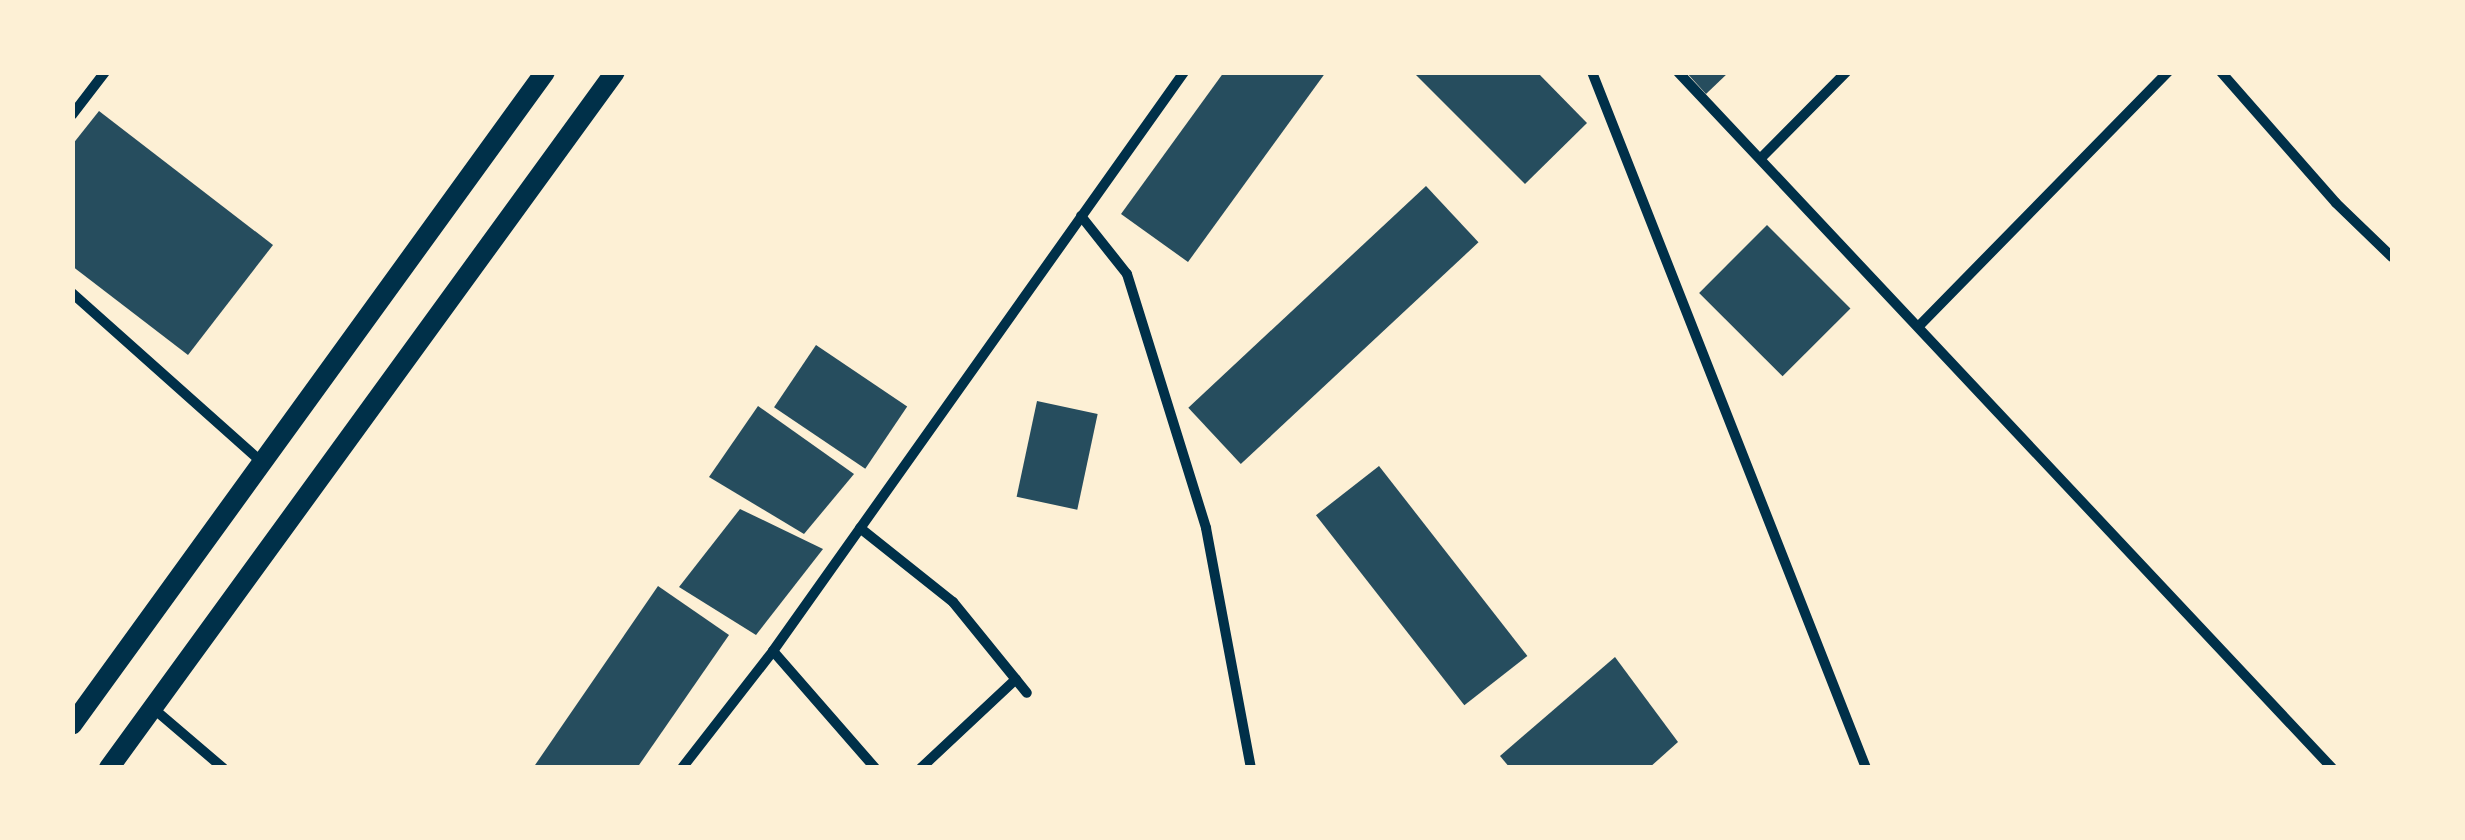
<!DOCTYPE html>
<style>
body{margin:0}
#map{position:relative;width:2465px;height:840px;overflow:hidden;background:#fdf0d5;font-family:Merriweather,serif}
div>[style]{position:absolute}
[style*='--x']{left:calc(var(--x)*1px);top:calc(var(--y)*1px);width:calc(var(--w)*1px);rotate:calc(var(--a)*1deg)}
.building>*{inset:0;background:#264d5e;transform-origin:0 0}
.minor>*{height:10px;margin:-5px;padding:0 5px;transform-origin:5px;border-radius:5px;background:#003049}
.secondary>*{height:20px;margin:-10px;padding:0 10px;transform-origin:10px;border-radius:10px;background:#003049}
span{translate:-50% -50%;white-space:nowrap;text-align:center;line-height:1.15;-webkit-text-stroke:9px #fdf0d5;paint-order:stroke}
.frame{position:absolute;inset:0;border:75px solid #fdf0d5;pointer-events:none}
</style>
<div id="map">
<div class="building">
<div style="clip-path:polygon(1224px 72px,1326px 72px,1188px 262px,1121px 214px)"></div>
<div style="clip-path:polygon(1413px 72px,1537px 72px,1587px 123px,1525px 184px)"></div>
<div style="clip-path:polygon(1686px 72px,1729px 72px,1706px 94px)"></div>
<div style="clip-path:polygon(99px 111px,273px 245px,188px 355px,72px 266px,72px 145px)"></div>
<div style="left:1426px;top:186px;width:77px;height:325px;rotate:47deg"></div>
<div style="left:1767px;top:225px;width:118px;height:96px;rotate:45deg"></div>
<div style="left:816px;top:345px;width:110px;height:75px;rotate:34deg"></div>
<div style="left:1037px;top:401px;width:62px;height:98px;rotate:12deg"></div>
<div style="clip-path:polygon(758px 406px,854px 474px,804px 534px,709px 477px)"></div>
<div style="left:1379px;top:466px;width:241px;height:80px;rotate:52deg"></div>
<div style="clip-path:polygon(740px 509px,823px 549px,756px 635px,679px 587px)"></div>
<div style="clip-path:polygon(658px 586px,729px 635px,637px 768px,533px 768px)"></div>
<div style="clip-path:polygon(1615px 657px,1678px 742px,1649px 768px,1510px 768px,1500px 756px)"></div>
</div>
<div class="minor">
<div style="--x:1592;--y:72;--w:748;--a:68.51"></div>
<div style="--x:1678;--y:72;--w:955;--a:46.78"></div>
<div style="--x:2221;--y:72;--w:174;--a:48.7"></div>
<div style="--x:2336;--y:203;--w:78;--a:44"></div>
<div style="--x:72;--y:115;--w:54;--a:-52.5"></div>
<div style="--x:1762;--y:157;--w:120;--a:-45.3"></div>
<div style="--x:1081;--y:216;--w:74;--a:51.6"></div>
<div style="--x:1127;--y:274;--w:266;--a:72.7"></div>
<div style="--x:1206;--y:528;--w:244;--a:79.4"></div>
<div style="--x:72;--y:293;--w:254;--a:41.7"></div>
<div style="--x:1919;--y:326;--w:356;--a:-45.6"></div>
<div style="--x:860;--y:528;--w:119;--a:38.5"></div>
<div style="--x:953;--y:602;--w:117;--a:50.9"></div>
<div style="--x:773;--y:651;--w:155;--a:48.9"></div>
<div style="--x:154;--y:709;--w:91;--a:40.5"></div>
<div style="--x:682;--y:768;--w:148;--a:-52.1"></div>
<div style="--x:773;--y:651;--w:710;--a:-54.63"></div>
<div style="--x:921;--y:768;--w:130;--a:-43.1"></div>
</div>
<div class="secondary">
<div style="--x:72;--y:725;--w:806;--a:-54.08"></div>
<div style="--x:109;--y:768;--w:860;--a:-53.98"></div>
</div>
<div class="frame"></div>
</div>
